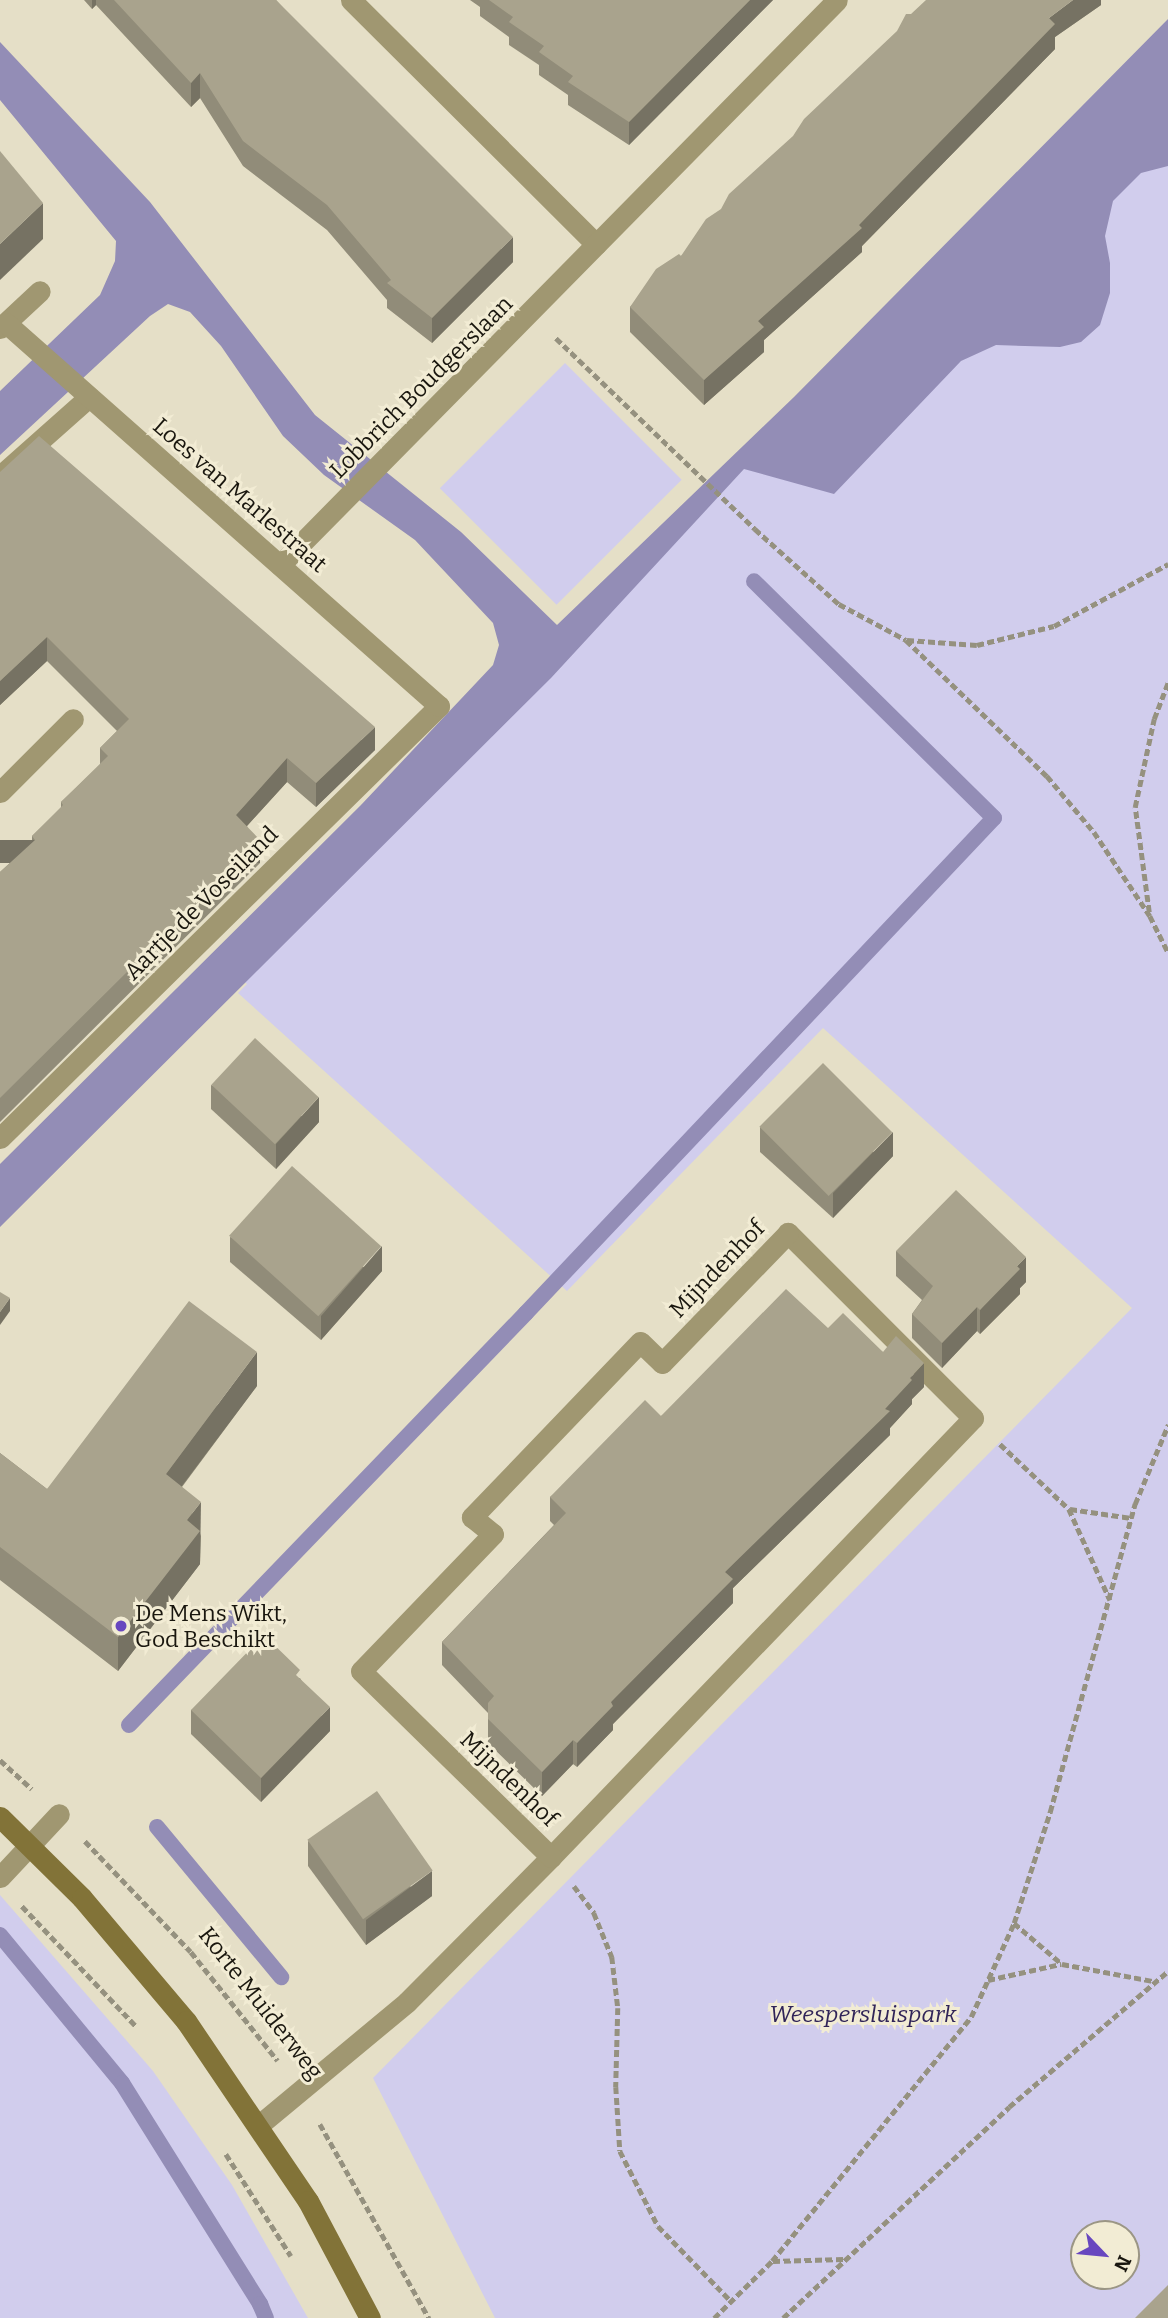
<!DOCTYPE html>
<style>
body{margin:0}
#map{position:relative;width:1168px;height:2318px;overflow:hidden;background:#e5dfc7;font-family:Bitter,serif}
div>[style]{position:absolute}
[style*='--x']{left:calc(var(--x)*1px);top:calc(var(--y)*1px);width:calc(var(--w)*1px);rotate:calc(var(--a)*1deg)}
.green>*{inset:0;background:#d1cded;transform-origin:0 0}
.water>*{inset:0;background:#938db6}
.stream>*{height:16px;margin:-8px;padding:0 8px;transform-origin:8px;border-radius:8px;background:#938db6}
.path>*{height:4.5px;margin-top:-2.25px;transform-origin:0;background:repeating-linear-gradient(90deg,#95917f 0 7px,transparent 0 10.5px)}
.lane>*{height:21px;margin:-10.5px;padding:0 10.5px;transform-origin:10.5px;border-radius:10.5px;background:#a09771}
.street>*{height:21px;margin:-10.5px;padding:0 10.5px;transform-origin:10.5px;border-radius:10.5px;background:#a09771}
.secondary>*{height:21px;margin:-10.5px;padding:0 10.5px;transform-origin:10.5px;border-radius:10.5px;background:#827338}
.wall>*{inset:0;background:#918c79}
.shaded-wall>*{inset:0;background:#767263;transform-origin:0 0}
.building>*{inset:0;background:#a9a38d;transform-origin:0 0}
.dots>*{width:19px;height:19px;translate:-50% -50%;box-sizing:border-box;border:4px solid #f2ecd4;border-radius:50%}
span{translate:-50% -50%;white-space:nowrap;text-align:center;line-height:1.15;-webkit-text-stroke:6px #f2ecd4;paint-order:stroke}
.street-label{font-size:23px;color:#19160e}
.poi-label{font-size:23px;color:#19160e}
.left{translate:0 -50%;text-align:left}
.park-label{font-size:23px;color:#302458;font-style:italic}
.north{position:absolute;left:1070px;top:2220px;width:70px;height:70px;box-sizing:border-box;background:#f2ecd4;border:2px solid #9b9685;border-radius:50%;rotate:116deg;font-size:19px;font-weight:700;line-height:28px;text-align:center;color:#19160e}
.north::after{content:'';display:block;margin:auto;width:24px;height:32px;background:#6847bf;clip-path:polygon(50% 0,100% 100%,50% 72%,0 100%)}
</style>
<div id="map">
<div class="green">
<div style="clip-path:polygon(evenodd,1168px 39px,1168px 2301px,1152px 2318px,495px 2318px,373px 2078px,1132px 1308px,823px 1028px,567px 1291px,238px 993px,247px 984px,227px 966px,1168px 39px,1084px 2234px,1126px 2234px,1126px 2276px,1084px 2276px,1084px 2234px)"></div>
<div style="left:565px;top:363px;width:165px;height:177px;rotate:45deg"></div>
<div style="clip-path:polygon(0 1895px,153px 2071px,232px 2185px,308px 2318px,0 2318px)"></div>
</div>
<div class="water">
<div style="clip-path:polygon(1168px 19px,1168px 166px,1141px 173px,1113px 201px,1105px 236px,1110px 263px,1110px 293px,1100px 325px,1081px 342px,1060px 347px,996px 345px,961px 361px,834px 494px,744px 469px,551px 678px,0 1227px,0 1164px,361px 805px,493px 665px,499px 645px,493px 623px,415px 540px,324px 475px,283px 436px,221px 346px,190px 312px,168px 304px,150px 316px,0 455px,0 391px,100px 295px,115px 261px,116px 241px,0 100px,0 42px,150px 202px,315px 415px,461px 532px,557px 625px,794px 397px)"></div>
</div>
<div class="stream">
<div style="--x:129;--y:1725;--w:572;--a:-46.06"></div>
<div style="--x:526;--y:1313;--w:681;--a:-46.61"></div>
<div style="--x:994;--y:818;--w:337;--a:-135.4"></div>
<div style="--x:157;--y:1827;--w:195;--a:50.4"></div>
<div style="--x:0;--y:1935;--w:192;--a:50.5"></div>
<div style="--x:122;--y:2083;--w:261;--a:58"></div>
<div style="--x:260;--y:2304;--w:15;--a:67"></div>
</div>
<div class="path">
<div style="--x:556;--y:338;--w:276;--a:43.8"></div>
<div style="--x:755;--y:529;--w:113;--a:41.8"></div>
<div style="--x:839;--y:604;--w:76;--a:28.2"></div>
<div style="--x:906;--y:640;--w:196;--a:44"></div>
<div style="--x:1047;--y:776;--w:73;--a:50"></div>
<div style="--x:1094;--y:832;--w:101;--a:56.3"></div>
<div style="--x:1150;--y:916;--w:40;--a:63.4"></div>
<div style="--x:907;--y:640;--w:70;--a:4.1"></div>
<div style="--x:977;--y:645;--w:79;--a:-13.9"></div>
<div style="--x:1054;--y:626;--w:130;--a:-28.5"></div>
<div style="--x:1149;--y:912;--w:106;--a:-97.6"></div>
<div style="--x:1135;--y:807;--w:90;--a:-77.8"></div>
<div style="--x:1154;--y:719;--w:39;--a:-69"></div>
<div style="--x:1000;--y:1444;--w:95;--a:43.3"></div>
<div style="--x:1069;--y:1509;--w:100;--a:65.7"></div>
<div style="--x:1070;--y:1509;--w:62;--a:8.4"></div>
<div style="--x:0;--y:1760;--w:43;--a:42.2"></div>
<div style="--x:85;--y:1841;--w:153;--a:46.3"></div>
<div style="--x:191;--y:1952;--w:139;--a:51.4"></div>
<div style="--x:574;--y:1886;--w:34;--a:53"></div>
<div style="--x:594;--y:1913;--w:48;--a:67.8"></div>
<div style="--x:612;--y:1957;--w:51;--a:83.3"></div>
<div style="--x:618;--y:2008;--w:79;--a:91.5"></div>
<div style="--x:616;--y:2087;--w:64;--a:86.4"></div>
<div style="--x:620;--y:2151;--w:84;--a:63.1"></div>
<div style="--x:658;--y:2226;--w:105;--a:45.8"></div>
<div style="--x:22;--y:1906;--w:167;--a:46.5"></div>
<div style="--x:1014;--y:1923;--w:63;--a:40.5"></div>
<div style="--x:1062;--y:1964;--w:93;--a:10.6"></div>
<div style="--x:988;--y:1980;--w:75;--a:-12.4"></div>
<div style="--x:320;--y:2124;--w:223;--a:60.7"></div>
<div style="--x:226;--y:2154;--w:121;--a:57.5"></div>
<div style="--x:773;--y:2261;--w:71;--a:-1.6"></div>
<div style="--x:714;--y:2318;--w:81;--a:-44.5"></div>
<div style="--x:772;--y:2261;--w:315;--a:-50.8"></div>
<div style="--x:971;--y:2017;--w:103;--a:-65.4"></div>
<div style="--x:1014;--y:1923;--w:117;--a:-72"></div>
<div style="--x:1050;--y:1812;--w:320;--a:-74.6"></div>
<div style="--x:1135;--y:1504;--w:86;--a:-67.3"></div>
<div style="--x:783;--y:2318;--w:309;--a:-43"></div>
<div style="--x:1009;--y:2107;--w:209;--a:-40.5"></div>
</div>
<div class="lane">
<div style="--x:0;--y:1877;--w:86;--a:-46.9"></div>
</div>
<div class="street">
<div style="--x:351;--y:0;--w:346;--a:44.9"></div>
<div style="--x:0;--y:328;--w:54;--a:-42.8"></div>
<div style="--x:0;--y:476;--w:119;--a:-41.6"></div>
<div style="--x:280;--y:565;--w:793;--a:-45.41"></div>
<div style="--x:0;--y:792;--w:103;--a:-45"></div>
<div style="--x:0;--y:1138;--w:616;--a:-44.54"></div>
<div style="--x:439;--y:706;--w:578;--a:-138.51"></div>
<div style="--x:259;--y:2125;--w:192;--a:-39.7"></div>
<div style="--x:407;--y:2002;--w:204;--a:-45.2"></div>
<div style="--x:551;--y:1857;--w:609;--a:-46.13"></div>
<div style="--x:973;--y:1418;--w:262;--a:-135"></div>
<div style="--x:788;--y:1233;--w:181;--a:134.1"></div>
<div style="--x:662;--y:1363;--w:30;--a:-136"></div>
<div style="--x:640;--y:1342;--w:243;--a:133.8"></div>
<div style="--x:472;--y:1517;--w:27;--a:39"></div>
<div style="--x:493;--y:1534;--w:190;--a:133.9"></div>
<div style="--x:361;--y:1671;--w:266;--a:44.4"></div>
</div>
<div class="secondary">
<div style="--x:0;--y:1817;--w:115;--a:44.6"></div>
<div style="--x:82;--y:1898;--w:161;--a:49.8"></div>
<div style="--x:186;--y:2021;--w:217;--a:55.9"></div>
<div style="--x:308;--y:2201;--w:132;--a:62.1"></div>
</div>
<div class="wall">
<div style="clip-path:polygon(84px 0,276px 0,513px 262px,432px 343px,387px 308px,387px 300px,327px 230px,243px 166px,200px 98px,191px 107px,96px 5px,92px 9px)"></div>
<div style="clip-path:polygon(470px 0,773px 0,629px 145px,568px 105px,568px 95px,539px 75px,539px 65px,509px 45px,509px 37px,480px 16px,480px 7px)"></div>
<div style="clip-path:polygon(1101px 0,1101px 5px,1055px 37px,1055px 49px,862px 246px,862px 252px,764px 340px,764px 352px,704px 405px,630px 332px,630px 307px,681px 256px)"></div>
<div style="clip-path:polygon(0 472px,375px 750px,316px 807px,287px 782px,247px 826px,260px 863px,0 1122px,0 872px,32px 843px,32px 836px,61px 808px,61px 802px,100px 765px,100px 748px,117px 731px,47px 661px,0 705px)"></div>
<div style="clip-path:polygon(211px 1085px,319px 1122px,276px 1169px,211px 1109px)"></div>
<div style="clip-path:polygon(760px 1127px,893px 1156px,833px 1218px,760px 1152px)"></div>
<div style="clip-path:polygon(230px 1237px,382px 1271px,321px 1340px,230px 1262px)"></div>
<div style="clip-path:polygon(896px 1251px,1026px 1282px,1020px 1288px,1020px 1294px,980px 1334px,977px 1331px,942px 1368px,912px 1338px,912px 1314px,922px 1300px,896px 1276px)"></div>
<div style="clip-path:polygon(828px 1328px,883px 1352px,924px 1387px,912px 1399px,912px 1404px,890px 1428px,890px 1435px,733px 1588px,733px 1603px,613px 1724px,613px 1730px,577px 1767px,573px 1764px,542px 1796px,488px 1743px,488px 1713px,442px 1665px,442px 1642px,554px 1525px,550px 1521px,550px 1497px,661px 1416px)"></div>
<div style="clip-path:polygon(257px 1386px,182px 1487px,201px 1536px,200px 1564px,118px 1671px,0 1580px,0 1453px,47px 1489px)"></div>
<div style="clip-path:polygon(300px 1678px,330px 1731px,261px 1802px,191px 1734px,191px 1710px)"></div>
<div style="clip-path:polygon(308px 1841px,432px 1896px,366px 1945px,308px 1866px)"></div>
</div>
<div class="shaded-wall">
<div style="clip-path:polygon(92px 0,96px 0,96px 5px,92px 9px)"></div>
<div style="clip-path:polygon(750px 0,773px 0,629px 145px,629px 122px)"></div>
<div style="clip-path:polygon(1073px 0,1101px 0,1101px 5px,1055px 37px,1055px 49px,862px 246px,862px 252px,764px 340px,764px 352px,704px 405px,704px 380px,758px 321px,859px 225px,1049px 18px)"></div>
<div style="clip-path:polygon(200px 73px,200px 98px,191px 107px,191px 83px)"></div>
<div style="clip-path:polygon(43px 203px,43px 239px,0 280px,0 244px)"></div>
<div style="clip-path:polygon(513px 237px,513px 262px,432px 343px,432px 318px)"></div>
<div style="clip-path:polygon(47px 637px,47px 661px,0 705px,0 681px)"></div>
<div style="clip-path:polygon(375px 727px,375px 750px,316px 807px,316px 783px)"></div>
<div style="clip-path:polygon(287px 758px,287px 782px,236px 838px,236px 815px)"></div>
<div style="left:260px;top:840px;width:23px;height:366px;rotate:90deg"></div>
<div style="clip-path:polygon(319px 1097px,319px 1122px,276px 1169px,276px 1144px)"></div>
<div style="clip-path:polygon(893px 1132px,893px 1156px,833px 1218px,833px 1193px)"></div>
<div style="clip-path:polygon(382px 1246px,382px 1271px,321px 1340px,321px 1316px)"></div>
<div style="clip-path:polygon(1026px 1257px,1026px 1282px,1020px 1288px,1020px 1294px,980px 1334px,980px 1310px,1017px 1266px)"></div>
<div style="clip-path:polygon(10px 1298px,10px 1311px,0 1325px,0 1312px)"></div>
<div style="clip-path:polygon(977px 1307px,977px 1331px,942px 1368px,942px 1343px)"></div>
<div style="clip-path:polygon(257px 1352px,257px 1386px,166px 1507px,166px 1474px)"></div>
<div style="clip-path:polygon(924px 1363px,924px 1387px,912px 1399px,912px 1404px,890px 1428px,890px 1435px,733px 1588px,733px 1603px,613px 1724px,613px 1730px,577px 1767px,577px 1743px,611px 1702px,725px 1572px,885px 1409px,910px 1378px)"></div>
<div style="clip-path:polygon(201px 1502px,200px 1564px,118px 1671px,118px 1637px,187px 1520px)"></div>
<div style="clip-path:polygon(330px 1707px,330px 1731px,261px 1802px,261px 1778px)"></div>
<div style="clip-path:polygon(573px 1740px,573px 1764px,542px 1796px,542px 1772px)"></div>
<div style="clip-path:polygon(432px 1871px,432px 1896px,366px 1945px,366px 1920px)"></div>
</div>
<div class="building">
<div style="clip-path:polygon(114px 0,276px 0,513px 237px,432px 318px,387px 283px,391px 280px,327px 205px,243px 141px,200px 73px,191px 83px)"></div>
<div style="clip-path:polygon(489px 0,750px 0,629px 122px,568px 82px,573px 76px,539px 52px,544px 46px,509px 22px,513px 17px)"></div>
<div style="clip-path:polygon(926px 0,1073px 0,1049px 18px,1055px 24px,859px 225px,862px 228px,758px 321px,764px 327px,704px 380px,630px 307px,656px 269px,679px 254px,681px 256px,706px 219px,721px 209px,729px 194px,793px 136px,804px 119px,897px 31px,906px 14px,911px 14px)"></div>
<div style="clip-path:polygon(0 151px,43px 203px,0 244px)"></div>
<div style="clip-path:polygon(39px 436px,375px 727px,316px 783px,287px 758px,236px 815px,260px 840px,0 1098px,0 872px,35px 840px,32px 836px,63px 805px,61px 802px,108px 756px,100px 748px,129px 719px,47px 637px,0 681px,0 472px)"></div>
<div style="left:255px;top:1038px;width:87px;height:64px;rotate:43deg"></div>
<div style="left:823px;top:1063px;width:98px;height:90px;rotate:45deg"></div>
<div style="left:292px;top:1166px;width:120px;height:94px;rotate:42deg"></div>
<div style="clip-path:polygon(956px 1190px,1026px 1257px,1017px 1266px,1020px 1269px,980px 1310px,977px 1307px,942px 1343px,912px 1314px,933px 1286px,896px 1251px)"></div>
<div style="clip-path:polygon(786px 1289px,828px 1328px,843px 1313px,883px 1352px,896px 1336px,924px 1363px,910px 1378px,912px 1380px,885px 1409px,890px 1411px,725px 1572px,733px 1579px,611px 1702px,613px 1706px,577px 1743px,573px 1740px,542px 1772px,488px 1719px,488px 1703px,494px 1696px,442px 1642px,566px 1513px,550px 1497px,594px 1452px,645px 1400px,661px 1416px)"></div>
<div style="clip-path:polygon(0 1292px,10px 1298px,0 1312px)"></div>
<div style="clip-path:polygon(189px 1301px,257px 1352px,166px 1474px,201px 1502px,187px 1520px,200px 1531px,118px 1637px,0 1547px,0 1453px,47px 1489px)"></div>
<div style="clip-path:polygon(264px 1635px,300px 1670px,296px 1675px,330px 1707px,261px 1778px,191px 1710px)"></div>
<div style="left:377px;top:1791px;width:97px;height:85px;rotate:55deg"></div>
<div style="clip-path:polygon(1168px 2285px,1168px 2318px,1135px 2318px)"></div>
</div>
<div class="dots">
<div style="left:121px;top:1626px;background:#6847bf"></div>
</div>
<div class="street-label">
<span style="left:421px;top:387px;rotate:-45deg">Lobbrich Boudgerslaan</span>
<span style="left:240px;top:495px;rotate:41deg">Loes van Marlestraat</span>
<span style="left:201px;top:903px;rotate:-45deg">Aartje de Voseiland</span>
<span style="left:717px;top:1269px;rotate:-46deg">Mijndenhof</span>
<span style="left:509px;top:1779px;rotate:44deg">Mijndenhof</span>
<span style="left:261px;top:2003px;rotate:52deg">Korte Muiderweg</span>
</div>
<div class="poi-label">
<span class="left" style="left:135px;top:1626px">De Mens Wikt,<br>God Beschikt</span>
</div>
<div class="park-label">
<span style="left:863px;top:2014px">Weespersluispark</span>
</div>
<div class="north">N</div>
</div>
